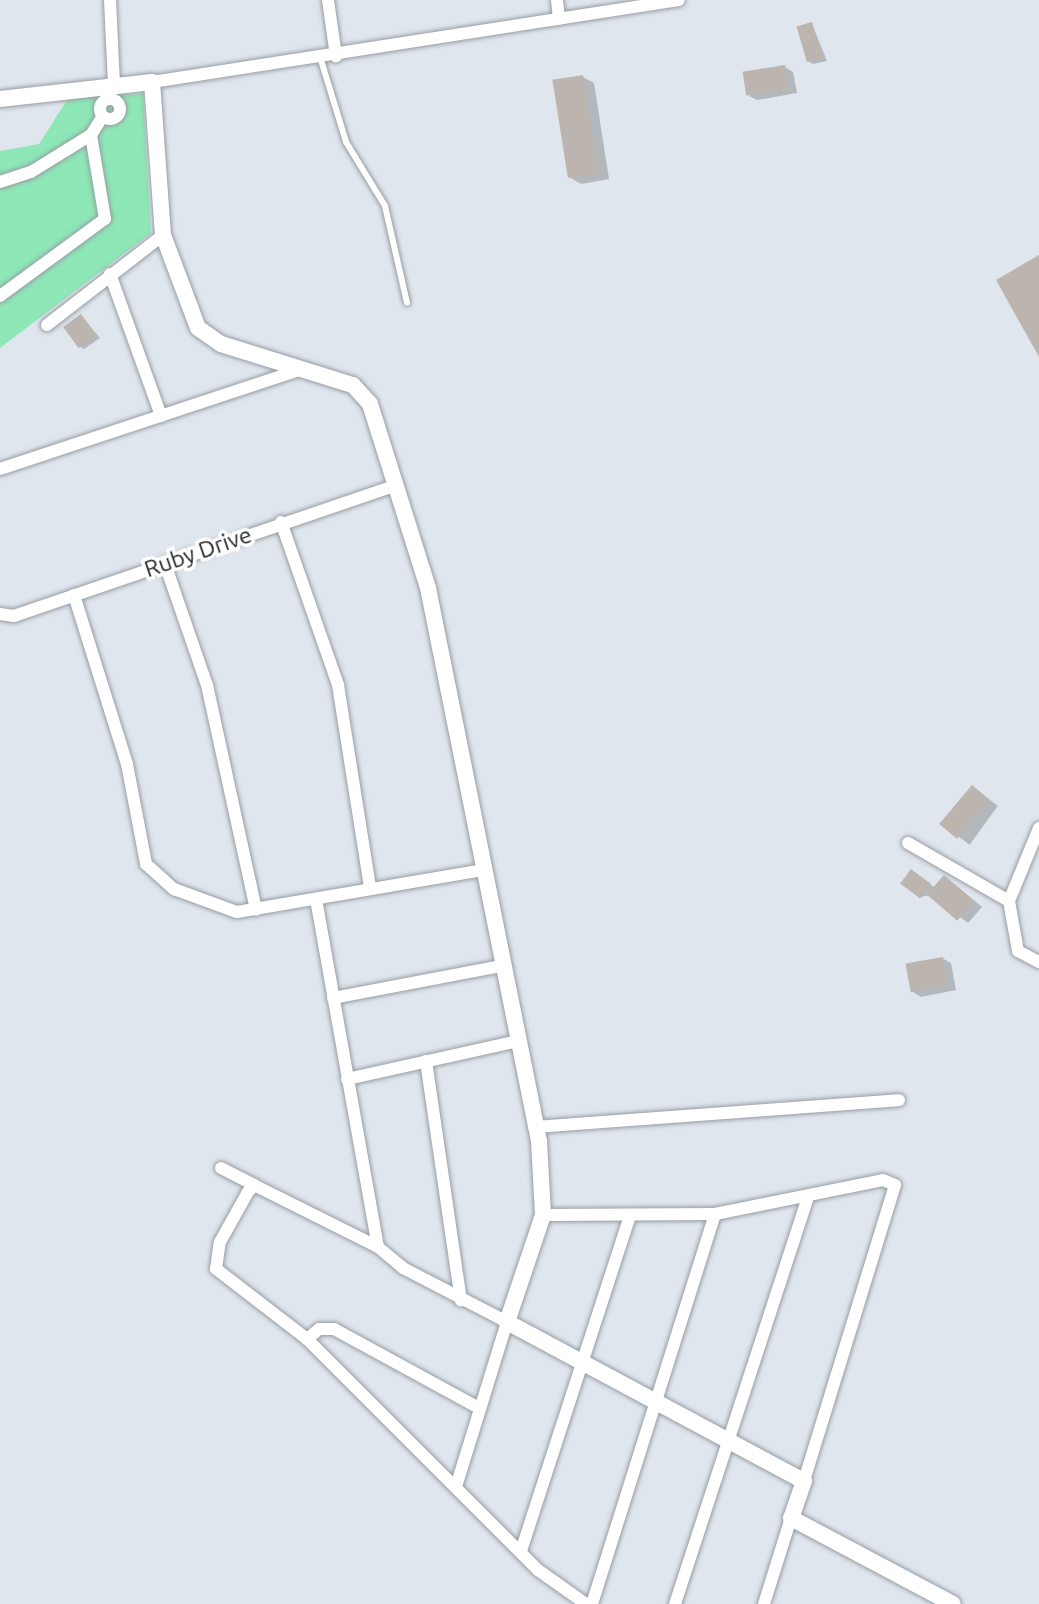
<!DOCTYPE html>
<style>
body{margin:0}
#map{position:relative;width:1039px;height:1604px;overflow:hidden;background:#e0e6ed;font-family:Ubuntu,sans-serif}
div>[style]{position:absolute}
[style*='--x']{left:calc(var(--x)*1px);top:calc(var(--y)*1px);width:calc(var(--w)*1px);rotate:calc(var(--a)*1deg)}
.green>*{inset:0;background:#8ee7b6}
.shadow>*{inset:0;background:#0003;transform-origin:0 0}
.building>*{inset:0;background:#bcb4ae;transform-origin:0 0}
.roads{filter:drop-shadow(0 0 2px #979da4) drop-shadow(0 0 2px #979da4)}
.lane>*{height:6px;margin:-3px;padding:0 3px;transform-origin:3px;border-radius:3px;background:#fff}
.street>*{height:12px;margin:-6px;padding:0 6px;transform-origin:6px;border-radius:6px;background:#fff}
.street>.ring{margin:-6px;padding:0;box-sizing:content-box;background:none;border:12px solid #fff;border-radius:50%}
.secondary>*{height:16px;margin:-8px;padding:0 8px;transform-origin:8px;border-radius:8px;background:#fff}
span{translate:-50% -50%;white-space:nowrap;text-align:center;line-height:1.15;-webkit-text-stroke:7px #fff;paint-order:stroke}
.street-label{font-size:23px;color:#1f2224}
</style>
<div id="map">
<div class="green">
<div style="clip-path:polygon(143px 94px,151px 233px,0 348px,0 151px,39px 144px,69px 97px)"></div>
</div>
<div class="shadow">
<div style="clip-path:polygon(812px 24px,827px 61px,813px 64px,808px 61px)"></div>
<div style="clip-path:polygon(785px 67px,793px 72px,797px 93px,757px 100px,749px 96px)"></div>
<div style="clip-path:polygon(583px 77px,594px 83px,609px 179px,581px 184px,569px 177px)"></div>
<div style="clip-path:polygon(81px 316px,100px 338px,84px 349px,79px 346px)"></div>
<div style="left:972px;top:787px;width:32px;height:48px;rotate:36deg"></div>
<div style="clip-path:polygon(917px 874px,935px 888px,952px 882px,982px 907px,968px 923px,930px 895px,921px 897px)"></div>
<div style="clip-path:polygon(942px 958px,951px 963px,956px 990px,921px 997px,913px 992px)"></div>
</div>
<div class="building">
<div style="left:812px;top:22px;width:37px;height:16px;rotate:74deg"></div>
<div style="left:785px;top:65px;width:24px;height:43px;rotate:81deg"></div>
<div style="left:583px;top:75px;width:99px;height:31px;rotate:81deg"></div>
<div style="clip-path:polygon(1039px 255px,1039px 357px,996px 280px)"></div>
<div style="left:81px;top:314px;width:26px;height:22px;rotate:54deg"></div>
<div style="left:972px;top:785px;width:23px;height:51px;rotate:40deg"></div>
<div style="left:911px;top:869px;width:25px;height:18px;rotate:37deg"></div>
<div style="left:944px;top:875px;width:40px;height:26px;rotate:41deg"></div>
<div style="left:943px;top:957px;width:29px;height:38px;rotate:80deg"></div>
</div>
<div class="roads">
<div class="lane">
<div style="--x:321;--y:60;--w:86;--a:73"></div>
<div style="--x:346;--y:142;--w:75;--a:58.6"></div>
<div style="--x:385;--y:206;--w:99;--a:77.2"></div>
</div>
<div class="street">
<div style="--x:110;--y:0;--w:86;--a:87.3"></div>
<div style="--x:328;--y:0;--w:57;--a:81.9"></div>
<div style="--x:557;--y:0;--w:19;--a:84"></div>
<div style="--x:152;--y:82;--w:533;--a:-8.84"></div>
<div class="ring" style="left:100px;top:99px;width:8px;height:8px"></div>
<div style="--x:0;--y:182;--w:33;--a:-18"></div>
<div style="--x:31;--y:172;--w:70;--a:-31.7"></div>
<div style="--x:91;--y:135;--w:22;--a:-58"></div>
<div style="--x:110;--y:274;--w:151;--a:70.2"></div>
<div style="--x:0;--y:296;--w:130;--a:-36.3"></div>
<div style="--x:105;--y:219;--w:85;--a:-99.5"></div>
<div style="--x:47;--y:325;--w:147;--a:-37.8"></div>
<div style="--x:0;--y:469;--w:318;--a:-18.3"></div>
<div style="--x:281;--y:522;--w:173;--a:70.7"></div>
<div style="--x:338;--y:685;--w:206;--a:81"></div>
<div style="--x:165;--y:564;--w:128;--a:70.9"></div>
<div style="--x:207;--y:685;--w:230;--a:77.7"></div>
<div style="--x:74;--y:595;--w:177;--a:72.6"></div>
<div style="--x:127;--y:764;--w:102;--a:79.2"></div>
<div style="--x:146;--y:864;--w:38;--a:42"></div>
<div style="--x:174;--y:889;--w:67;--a:20.1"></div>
<div style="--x:237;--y:912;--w:249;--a:-9.7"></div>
<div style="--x:0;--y:614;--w:14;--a:8"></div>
<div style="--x:14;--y:616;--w:405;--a:-18.9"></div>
<div style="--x:1039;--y:828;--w:79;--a:112.3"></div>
<div style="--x:1009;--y:901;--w:51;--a:79.8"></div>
<div style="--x:1018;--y:951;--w:24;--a:28"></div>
<div style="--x:908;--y:843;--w:116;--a:29.9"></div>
<div style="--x:316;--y:899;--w:353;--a:79.9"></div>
<div style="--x:378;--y:1247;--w:33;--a:40"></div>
<div style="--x:403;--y:1268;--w:117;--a:27.4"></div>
<div style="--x:507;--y:1322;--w:170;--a:107.2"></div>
<div style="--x:333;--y:998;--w:171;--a:-10.8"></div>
<div style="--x:426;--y:1061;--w:242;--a:81.7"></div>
<div style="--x:347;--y:1079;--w:171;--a:-12.5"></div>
<div style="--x:534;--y:1127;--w:366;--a:-4.2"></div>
<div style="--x:221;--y:1168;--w:37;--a:27"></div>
<div style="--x:543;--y:1215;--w:172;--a:-0.3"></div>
<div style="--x:715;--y:1214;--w:171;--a:-11.4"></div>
<div style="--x:883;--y:1180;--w:13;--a:23"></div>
<div style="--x:895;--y:1185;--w:310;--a:107.1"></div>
<div style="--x:307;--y:1339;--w:115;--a:-142.4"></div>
<div style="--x:216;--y:1269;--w:27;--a:-82"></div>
<div style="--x:220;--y:1242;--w:57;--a:-60.8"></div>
<div style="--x:248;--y:1192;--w:9;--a:-49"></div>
<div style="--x:254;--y:1185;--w:139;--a:26.6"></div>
<div style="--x:479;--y:1408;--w:165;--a:-151.4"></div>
<div style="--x:334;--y:1329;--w:15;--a:180"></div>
<div style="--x:319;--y:1329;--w:16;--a:140"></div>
<div style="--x:307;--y:1339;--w:327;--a:45"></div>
<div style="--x:538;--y:1570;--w:59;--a:35.3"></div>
<div style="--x:521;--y:1551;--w:353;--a:-72"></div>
<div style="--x:592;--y:1604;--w:409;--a:-72.5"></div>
<div style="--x:675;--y:1604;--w:428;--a:-71.9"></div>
<div style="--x:764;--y:1604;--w:90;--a:-72.6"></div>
</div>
<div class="secondary">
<div style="--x:0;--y:99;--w:153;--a:-6.4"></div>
<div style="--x:152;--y:82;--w:153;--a:85.9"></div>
<div style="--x:163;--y:235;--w:99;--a:69.4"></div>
<div style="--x:198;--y:328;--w:28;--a:35"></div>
<div style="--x:221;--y:344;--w:138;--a:17.3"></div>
<div style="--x:353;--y:385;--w:25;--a:48"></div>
<div style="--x:370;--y:404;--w:193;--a:72.5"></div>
<div style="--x:428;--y:588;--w:564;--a:78.65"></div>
<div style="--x:539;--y:1141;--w:74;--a:86.9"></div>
<div style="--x:543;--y:1215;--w:113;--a:108.6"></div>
<div style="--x:507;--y:1322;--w:337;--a:28.2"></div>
<div style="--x:804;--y:1481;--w:39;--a:109"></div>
<div style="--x:791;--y:1518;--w:183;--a:28"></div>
</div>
</div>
<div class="street-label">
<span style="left:198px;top:552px;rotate:-19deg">Ruby Drive</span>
</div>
</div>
